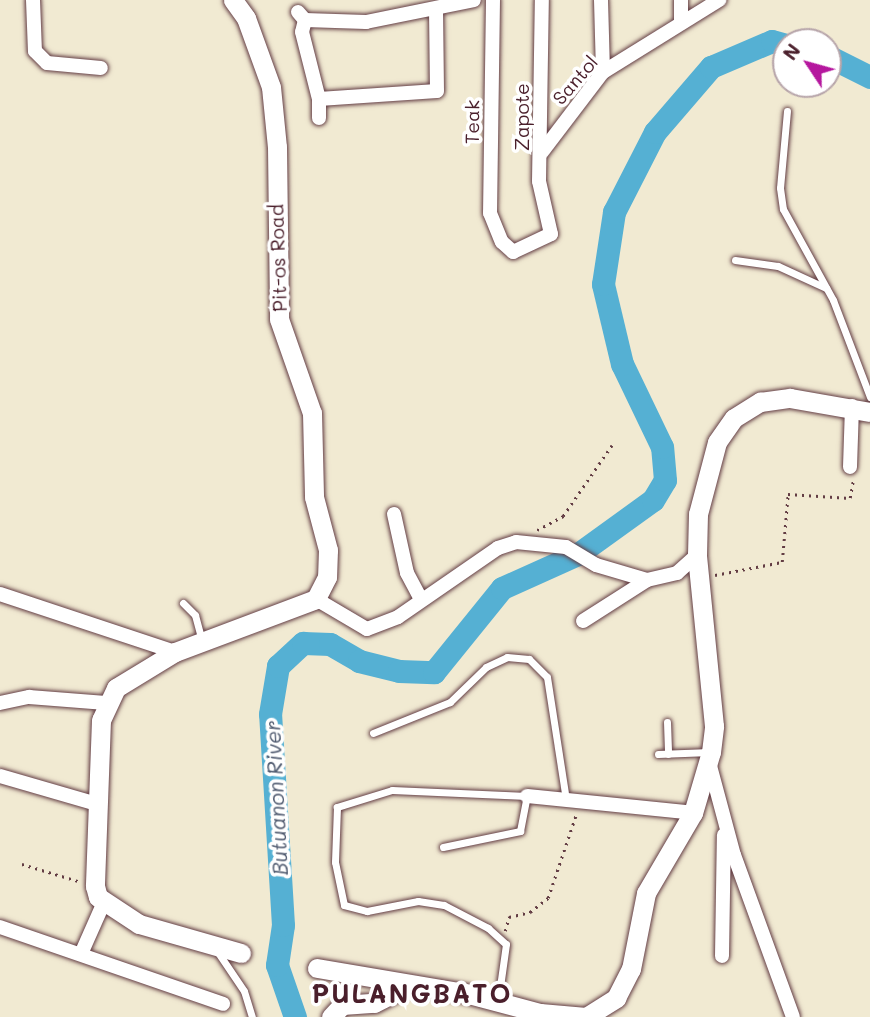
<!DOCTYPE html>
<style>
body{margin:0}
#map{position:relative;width:870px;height:1017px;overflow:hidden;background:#f1ead2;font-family:Mali,sans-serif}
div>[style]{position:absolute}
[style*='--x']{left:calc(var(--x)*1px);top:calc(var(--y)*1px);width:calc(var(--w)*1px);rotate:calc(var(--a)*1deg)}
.river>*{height:23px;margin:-11.5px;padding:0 11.5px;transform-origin:11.5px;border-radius:11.5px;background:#55b0d3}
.path>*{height:2.5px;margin-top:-1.25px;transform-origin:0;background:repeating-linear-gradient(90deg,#633d44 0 2px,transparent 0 7px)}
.roads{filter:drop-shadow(0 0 2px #633d44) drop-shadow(0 0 2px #633d44)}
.service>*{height:7px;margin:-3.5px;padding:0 3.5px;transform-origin:3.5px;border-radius:3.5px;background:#fff}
.minor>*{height:14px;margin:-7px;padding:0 7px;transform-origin:7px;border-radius:7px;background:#fff}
.tertiary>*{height:19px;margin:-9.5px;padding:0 9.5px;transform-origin:9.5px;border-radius:9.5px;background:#fff}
span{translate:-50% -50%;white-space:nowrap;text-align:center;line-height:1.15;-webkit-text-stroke:7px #fff;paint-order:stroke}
.street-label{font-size:19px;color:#4a1f2b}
.water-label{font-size:21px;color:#4e596e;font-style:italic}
.district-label{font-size:26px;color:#4a1f2b;font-weight:700;letter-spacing:2px}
.north{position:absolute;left:772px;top:28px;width:70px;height:70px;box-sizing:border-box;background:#fff;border:2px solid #b7a5aa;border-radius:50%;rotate:306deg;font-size:19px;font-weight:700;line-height:28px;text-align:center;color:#4a1f2b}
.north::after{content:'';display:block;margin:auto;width:24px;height:32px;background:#b5179e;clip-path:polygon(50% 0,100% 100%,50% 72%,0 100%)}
</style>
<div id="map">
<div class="river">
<div style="--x:828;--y:56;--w:47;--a:26.6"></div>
<div style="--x:295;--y:1017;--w:55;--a:-109.1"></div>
<div style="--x:277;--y:965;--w:40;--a:-81.5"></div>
<div style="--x:283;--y:925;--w:211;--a:-93.5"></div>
<div style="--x:270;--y:714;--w:49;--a:-80.5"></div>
<div style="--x:278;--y:666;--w:34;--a:-43"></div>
<div style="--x:303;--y:643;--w:27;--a:2"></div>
<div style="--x:330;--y:644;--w:34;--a:30"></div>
<div style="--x:359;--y:661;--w:41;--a:14"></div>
<div style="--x:399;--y:671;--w:35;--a:2"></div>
<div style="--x:434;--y:672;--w:108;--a:-51"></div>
<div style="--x:502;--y:588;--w:83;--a:-24.1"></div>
<div style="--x:578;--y:554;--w:92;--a:-35.8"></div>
<div style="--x:653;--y:500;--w:23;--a:-59"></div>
<div style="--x:665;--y:480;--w:33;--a:-95"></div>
<div style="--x:662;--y:447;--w:92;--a:-115.7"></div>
<div style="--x:622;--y:364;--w:82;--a:-103.4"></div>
<div style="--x:603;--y:284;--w:73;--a:-81.3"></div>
<div style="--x:614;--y:212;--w:90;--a:-62.9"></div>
<div style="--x:655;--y:132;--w:86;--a:-49.3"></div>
<div style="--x:711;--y:67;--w:66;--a:-23.1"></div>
<div style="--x:772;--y:41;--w:15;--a:16"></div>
</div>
<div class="path">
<div style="--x:537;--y:530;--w:30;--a:-28"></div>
<div style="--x:563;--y:516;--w:86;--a:-55.4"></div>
<div style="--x:715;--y:575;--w:68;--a:-11"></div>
<div style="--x:782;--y:562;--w:68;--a:-85"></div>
<div style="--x:788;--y:494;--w:62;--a:3.7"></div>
<div style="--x:850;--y:498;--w:17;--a:-80"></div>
<div style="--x:22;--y:864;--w:59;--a:16.9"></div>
<div style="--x:505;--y:931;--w:15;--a:-74"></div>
<div style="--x:509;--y:917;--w:22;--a:-13"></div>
<div style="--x:530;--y:912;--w:23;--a:-38"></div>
<div style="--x:548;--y:898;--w:88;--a:-71.4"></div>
</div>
<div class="roads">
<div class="service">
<div style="--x:787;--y:111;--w:77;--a:95.2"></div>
<div style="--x:780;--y:188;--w:21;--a:82"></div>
<div style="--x:783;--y:209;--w:104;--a:61.2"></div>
<div style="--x:833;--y:300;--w:104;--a:69.1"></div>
<div style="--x:735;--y:260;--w:43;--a:7.9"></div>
<div style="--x:778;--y:266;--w:53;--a:24.6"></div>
<div style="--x:183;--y:603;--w:17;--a:45"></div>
<div style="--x:195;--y:615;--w:27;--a:75"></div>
<div style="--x:667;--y:722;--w:32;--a:88"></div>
<div style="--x:373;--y:733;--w:83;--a:-21.9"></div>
<div style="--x:450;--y:702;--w:50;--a:-44.2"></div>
<div style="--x:486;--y:667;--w:23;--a:-25"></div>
<div style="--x:507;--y:657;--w:22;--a:5"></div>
<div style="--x:529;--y:659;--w:25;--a:45"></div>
<div style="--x:547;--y:677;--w:124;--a:81.2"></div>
<div style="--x:658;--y:754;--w:52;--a:-2.2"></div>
<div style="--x:443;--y:847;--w:79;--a:-11.7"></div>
<div style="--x:520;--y:831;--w:36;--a:-79"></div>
<div style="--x:527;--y:796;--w:135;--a:-177.5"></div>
<div style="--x:392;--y:790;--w:58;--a:162.8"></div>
<div style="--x:337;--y:807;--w:55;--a:92.1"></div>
<div style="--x:335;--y:862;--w:44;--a:78.2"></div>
<div style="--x:344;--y:905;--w:24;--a:15"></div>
<div style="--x:367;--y:911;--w:52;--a:-11.1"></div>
<div style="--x:418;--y:901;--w:26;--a:9"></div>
<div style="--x:444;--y:905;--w:50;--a:27.6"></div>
<div style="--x:488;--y:928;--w:24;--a:42"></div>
<div style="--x:506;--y:944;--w:58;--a:98"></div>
<div style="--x:217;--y:951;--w:48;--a:56"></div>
<div style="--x:244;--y:991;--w:27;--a:73"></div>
</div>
<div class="minor">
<div style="--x:33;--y:0;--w:51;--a:87.8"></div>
<div style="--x:35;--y:51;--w:17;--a:45"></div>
<div style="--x:47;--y:63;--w:54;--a:5.3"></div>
<div style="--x:493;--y:0;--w:213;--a:90.8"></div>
<div style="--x:490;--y:213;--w:31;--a:68"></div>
<div style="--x:502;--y:242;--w:15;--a:42"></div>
<div style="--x:513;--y:252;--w:42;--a:-25.3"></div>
<div style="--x:551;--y:234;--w:54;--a:-102.8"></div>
<div style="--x:539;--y:181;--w:181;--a:-89.1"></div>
<div style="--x:601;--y:0;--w:72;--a:88.4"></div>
<div style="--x:681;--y:0;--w:23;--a:90"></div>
<div style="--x:298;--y:12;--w:11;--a:49"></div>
<div style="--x:305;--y:20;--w:12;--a:104"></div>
<div style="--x:302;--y:32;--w:69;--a:75.8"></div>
<div style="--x:319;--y:99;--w:19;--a:90"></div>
<div style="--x:305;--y:20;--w:61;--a:1.9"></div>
<div style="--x:366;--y:22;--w:110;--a:-11.5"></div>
<div style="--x:319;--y:99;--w:118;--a:-3.9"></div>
<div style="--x:437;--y:91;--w:81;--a:-90.7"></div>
<div style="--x:542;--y:152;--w:101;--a:-52.7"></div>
<div style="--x:603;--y:72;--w:137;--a:-31.8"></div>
<div style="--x:850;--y:467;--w:61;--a:-88.1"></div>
<div style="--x:394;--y:514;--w:60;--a:77.6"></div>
<div style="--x:407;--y:573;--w:30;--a:62"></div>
<div style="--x:0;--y:594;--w:184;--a:18.3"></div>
<div style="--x:316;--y:599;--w:59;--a:30.5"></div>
<div style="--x:367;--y:629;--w:33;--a:-21"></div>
<div style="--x:398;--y:617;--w:121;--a:-34.6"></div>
<div style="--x:498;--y:548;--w:19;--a:-18"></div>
<div style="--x:516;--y:542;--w:50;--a:5.7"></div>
<div style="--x:566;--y:547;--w:35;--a:31"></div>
<div style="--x:596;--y:565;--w:53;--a:16.4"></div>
<div style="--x:647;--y:580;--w:31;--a:-13"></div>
<div style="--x:677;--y:573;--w:27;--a:-42"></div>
<div style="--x:583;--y:621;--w:76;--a:-32.6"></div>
<div style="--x:0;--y:703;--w:30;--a:-12"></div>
<div style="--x:29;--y:697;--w:77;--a:4.5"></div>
<div style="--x:709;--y:762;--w:96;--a:75"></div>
<div style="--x:734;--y:855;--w:172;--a:70"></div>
<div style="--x:0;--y:776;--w:101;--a:16.1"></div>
<div style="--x:527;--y:796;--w:167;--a:5.8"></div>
<div style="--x:0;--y:927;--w:236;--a:19"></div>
<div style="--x:81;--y:954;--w:57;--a:-66.1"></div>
<div style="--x:722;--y:956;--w:121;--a:-89.1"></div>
</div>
<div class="tertiary">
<div style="--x:233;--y:0;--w:22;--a:54"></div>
<div style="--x:246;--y:18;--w:73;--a:70.1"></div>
<div style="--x:271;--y:87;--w:60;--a:84.3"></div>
<div style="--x:277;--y:147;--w:172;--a:89.3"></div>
<div style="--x:279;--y:319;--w:100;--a:70.7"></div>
<div style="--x:312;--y:413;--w:84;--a:88.6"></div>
<div style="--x:314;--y:497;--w:55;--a:75.2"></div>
<div style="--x:328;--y:550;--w:27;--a:92"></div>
<div style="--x:327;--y:577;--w:25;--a:117"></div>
<div style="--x:316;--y:599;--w:151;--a:159.4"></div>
<div style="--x:175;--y:652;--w:69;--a:148.6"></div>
<div style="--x:116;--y:688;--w:35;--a:115"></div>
<div style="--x:101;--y:720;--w:166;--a:92.1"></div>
<div style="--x:95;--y:886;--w:11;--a:75"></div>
<div style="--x:98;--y:897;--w:49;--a:33.4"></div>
<div style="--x:139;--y:924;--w:106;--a:15.9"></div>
<div style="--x:317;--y:968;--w:150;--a:9.6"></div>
<div style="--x:465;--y:993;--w:78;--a:14.9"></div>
<div style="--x:540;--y:1013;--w:46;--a:5"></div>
<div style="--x:586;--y:1017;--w:36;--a:-32"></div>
<div style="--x:616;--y:998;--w:33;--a:-63"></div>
<div style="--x:631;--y:969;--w:77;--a:-78.8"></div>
<div style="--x:646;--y:893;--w:93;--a:-59.6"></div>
<div style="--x:693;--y:813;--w:64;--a:-73.6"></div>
<div style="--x:711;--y:752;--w:26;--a:-83"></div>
<div style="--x:714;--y:726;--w:172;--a:-95.7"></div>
<div style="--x:697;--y:555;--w:41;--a:-88.6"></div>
<div style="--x:698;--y:514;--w:74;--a:-75.2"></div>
<div style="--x:717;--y:442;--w:29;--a:-55"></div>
<div style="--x:734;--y:418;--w:31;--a:-32"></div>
<div style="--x:760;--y:402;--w:30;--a:-8"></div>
<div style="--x:790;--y:398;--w:81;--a:9.9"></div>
<div style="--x:331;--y:1017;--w:16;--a:-47"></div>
<div style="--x:342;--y:1005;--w:32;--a:-4"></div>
<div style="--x:374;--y:1003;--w:39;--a:-27"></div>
</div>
</div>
<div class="street-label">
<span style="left:575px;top:80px;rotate:-49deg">Santol</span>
<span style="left:522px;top:117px;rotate:-90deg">Zapote</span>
<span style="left:472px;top:122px;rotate:-89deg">Teak</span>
<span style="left:278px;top:258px;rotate:-92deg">Pit-os Road</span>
</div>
<div class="water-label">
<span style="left:276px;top:798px;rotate:-93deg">Butuanon River</span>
</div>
<div class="district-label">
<span style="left:412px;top:994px">PULANGBATO</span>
</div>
<div class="north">N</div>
</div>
